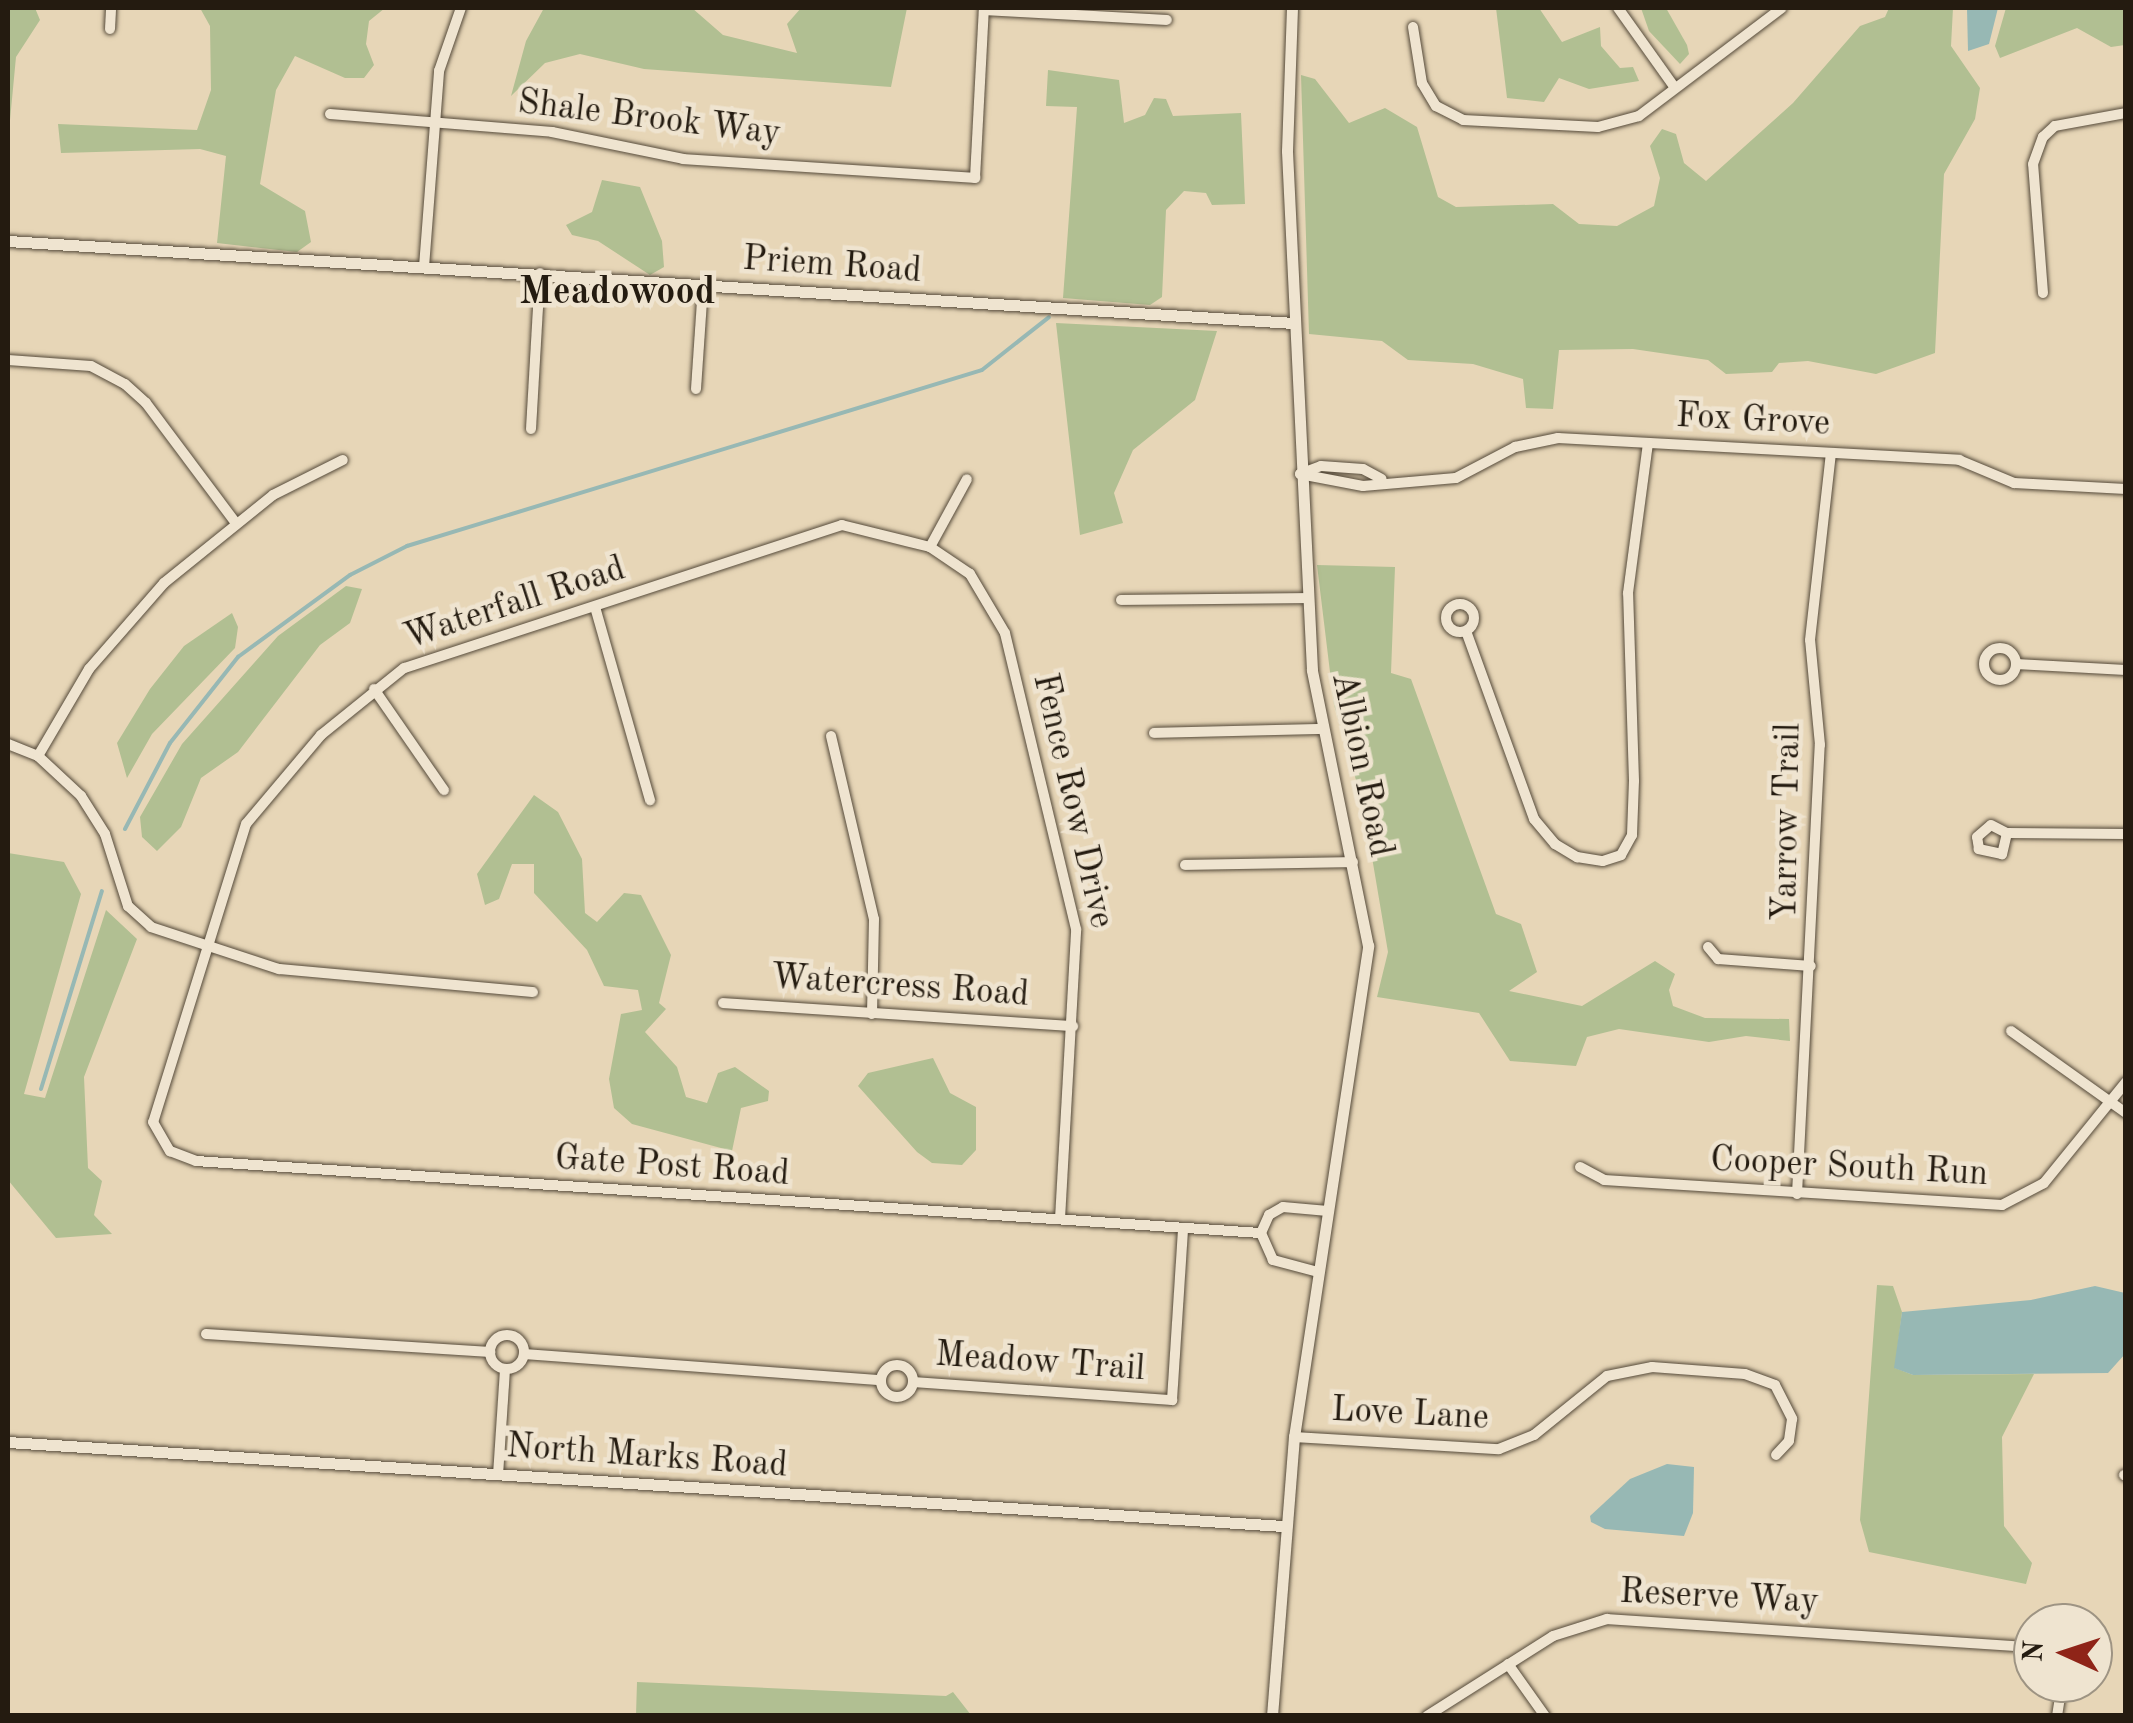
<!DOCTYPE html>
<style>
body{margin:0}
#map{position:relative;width:2133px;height:1723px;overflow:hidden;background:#e7d6b7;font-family:"Old Standard TT",serif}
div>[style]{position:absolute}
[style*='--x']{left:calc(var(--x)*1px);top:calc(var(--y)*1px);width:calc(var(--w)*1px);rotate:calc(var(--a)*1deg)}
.green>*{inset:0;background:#b1bf92}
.water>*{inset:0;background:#97b8b4}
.stream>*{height:4px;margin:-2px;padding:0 2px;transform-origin:2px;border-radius:2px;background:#97b8b4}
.roads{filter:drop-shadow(0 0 2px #554a3a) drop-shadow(0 0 2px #554a3a)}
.minor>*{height:10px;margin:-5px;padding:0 5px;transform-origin:5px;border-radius:5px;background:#efe4d0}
.minor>.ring{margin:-5px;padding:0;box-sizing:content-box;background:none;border:10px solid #efe4d0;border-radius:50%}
.tertiary>*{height:11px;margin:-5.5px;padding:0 5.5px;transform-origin:5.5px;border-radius:5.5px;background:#efe4d0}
span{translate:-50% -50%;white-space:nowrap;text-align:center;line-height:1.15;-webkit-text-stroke:9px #efe4d0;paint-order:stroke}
.street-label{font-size:35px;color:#241b10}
.neighbourhood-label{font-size:38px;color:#241b10;font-weight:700}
.frame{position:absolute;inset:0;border:10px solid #241b10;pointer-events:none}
.north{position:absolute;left:2013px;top:1603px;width:100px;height:100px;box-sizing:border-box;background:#efe4d0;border:2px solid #9e9483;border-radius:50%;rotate:273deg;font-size:28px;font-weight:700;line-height:40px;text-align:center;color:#241b10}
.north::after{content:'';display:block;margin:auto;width:35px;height:45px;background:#8f2418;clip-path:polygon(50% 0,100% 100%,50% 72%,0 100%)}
</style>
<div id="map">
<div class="green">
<div style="clip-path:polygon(8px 8px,35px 8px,40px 20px,16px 57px,8px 141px)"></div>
<div style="clip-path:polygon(200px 8px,385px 8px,369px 21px,366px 44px,374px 65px,364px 78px,345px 78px,295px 56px,276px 90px,260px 184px,305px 211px,311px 242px,297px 252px,217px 243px,226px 156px,200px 149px,61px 153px,58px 124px,197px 130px,211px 90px,210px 26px)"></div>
<div style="clip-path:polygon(544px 8px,692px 8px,723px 35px,797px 53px,787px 24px,801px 8px,907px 8px,891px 87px,644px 69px,580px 54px,545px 63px,511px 96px,526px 41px)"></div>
<div style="clip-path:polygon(1496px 8px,1539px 8px,1562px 42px,1600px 27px,1601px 46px,1620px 68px,1633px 67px,1639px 81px,1589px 89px,1559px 78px,1544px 102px,1507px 98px)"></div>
<div style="clip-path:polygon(1641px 8px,1666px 8px,1687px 45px,1689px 54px,1680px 64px,1649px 31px)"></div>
<div style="clip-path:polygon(1889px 8px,1953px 8px,1951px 46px,1980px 88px,1975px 119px,1944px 174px,1935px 353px,1876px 374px,1808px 361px,1779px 363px,1772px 372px,1726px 374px,1708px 360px,1633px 349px,1559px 350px,1553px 409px,1526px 408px,1523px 379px,1473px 364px,1408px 360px,1382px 341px,1309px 334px,1301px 75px,1315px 79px,1349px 123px,1385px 108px,1417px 127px,1438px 197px,1456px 207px,1553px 204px,1579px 224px,1617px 226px,1654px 206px,1660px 178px,1650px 146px,1662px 129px,1676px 134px,1684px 163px,1706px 181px,1793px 103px,1860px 26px,1885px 17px)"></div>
<div style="clip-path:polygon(2006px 8px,2125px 8px,2125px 45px,2111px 47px,2077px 28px,2000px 58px,1995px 46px)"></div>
<div style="clip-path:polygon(1048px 70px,1119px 80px,1124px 123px,1145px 115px,1154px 98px,1166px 99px,1173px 116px,1241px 113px,1245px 204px,1212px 205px,1206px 193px,1184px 191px,1166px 210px,1162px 297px,1150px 305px,1063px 298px,1077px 107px,1046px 106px)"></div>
<div style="clip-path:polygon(602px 180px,640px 187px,662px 241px,664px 267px,650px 275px,598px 241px,572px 235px,566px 225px,592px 212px)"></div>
<div style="clip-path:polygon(1056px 323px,1217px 331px,1195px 400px,1133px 450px,1114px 493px,1123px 523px,1080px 535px)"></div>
<div style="clip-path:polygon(1317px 565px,1395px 567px,1391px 673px,1411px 679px,1496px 914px,1521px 924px,1537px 972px,1509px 991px,1582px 1006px,1655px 961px,1675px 974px,1669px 990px,1673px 1006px,1705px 1018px,1789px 1019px,1790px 1041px,1746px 1036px,1709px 1042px,1619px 1029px,1587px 1037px,1576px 1066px,1510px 1061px,1479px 1013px,1377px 997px,1388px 952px,1363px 804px,1334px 705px)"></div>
<div style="clip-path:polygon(346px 586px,362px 589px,350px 623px,320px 645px,238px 752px,201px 778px,181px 827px,157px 851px,142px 837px,140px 817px,182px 744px,278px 636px)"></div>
<div style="clip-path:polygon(232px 613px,238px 627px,235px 648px,152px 734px,127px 778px,117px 743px,150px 689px,184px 646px)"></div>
<div style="clip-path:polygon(534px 795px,558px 812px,582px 859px,585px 913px,597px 922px,624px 893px,641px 895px,671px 955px,659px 1003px,666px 1009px,645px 1032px,677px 1067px,686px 1097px,707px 1103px,718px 1073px,735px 1067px,769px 1091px,768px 1101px,741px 1108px,732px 1151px,632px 1124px,614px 1108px,609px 1079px,621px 1014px,642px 1010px,638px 990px,604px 986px,587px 950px,534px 893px,534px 864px,512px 864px,499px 899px,485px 905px,477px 874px)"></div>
<div style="clip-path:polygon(8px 853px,64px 862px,81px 894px,24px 1094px,45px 1098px,106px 910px,137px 939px,84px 1077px,88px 1168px,102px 1181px,94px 1215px,112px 1234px,56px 1238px,8px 1180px)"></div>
<div style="clip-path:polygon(933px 1058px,950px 1093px,976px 1107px,976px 1150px,962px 1165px,932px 1163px,917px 1152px,858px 1086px,868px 1073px)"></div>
<div style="clip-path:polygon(1877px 1285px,1893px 1286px,1902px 1312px,1895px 1368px,1913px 1375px,2034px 1374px,2002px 1437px,2004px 1526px,2032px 1563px,2026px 1584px,1869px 1552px,1860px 1520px)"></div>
<div style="clip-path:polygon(637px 1682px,946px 1696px,953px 1692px,971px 1715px,636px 1715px)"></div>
</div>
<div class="water">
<div style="clip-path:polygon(1967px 8px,1998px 8px,1989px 44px,1968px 51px)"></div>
<div style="clip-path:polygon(2095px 1286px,2125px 1293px,2125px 1354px,2108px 1373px,1913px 1375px,1894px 1368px,1902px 1312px,2031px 1300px)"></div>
<div style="clip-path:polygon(1667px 1464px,1694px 1467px,1693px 1513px,1684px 1536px,1605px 1529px,1591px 1522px,1590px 1516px,1630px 1479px)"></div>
</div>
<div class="stream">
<div style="--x:125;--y:829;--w:97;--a:-62.4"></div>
<div style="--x:170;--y:743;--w:110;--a:-51.7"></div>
<div style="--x:238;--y:657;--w:139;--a:-36.2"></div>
<div style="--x:350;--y:575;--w:64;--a:-27"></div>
<div style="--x:407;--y:546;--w:601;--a:-17.02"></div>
<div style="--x:982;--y:370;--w:85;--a:-38.3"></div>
<div style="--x:41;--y:1089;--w:207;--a:-72.9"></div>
</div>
<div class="roads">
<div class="minor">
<div style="--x:1618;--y:8;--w:98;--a:54.5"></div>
<div style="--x:984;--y:10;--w:183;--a:3.1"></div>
<div style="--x:1413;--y:27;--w:57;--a:80.9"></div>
<div style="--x:1422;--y:83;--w:27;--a:59"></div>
<div style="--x:1436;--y:106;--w:30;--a:27"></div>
<div style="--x:1463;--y:120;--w:135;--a:3"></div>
<div style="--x:1598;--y:127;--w:42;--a:-15"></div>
<div style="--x:1639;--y:116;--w:179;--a:-37.1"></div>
<div style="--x:110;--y:29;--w:21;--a:-87"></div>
<div style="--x:330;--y:114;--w:223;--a:4.6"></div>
<div style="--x:552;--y:132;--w:134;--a:11.6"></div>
<div style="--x:683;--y:159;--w:293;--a:3.7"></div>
<div style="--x:975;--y:178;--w:170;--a:-87"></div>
<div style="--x:424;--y:267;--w:197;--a:-85.6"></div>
<div style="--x:439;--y:71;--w:67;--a:-70.8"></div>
<div style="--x:2043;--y:293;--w:129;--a:-94.4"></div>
<div style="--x:2033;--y:164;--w:29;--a:-70"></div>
<div style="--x:2043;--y:137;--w:16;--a:-43"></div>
<div style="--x:2055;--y:126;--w:72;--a:-10.4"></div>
<div style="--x:8;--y:360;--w:83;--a:4.1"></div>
<div style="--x:91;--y:366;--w:38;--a:28"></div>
<div style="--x:125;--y:384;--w:28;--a:42"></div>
<div style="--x:146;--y:403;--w:149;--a:53.2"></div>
<div style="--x:696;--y:389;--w:104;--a:-86.1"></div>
<div style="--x:531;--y:429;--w:156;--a:-86.7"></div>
<div style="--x:1300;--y:474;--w:64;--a:10.8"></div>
<div style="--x:1363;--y:486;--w:93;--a:-4.9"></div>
<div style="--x:1456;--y:478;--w:67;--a:-27.7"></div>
<div style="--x:1515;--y:447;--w:44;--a:-11.8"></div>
<div style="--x:1558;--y:438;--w:402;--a:3.1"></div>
<div style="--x:1959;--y:460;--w:60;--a:22.7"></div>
<div style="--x:2014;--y:483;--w:112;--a:3.1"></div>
<div style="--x:1300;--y:474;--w:22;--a:-21"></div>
<div style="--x:1321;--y:466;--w:42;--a:4.1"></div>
<div style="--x:1363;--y:469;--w:21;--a:28"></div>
<div style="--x:930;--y:547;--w:77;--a:-61.4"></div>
<div style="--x:1121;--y:600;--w:187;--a:-0.6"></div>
<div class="ring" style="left:1446px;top:604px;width:18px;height:18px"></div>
<div style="--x:595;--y:607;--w:201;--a:74.1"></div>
<div style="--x:1466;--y:631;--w:200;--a:70.1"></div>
<div style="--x:1534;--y:819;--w:33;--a:50"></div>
<div style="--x:1555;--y:844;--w:26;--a:31"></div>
<div style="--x:1577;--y:857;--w:26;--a:9"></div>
<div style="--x:1603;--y:861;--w:19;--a:-18"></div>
<div style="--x:1621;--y:855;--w:23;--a:-61"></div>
<div style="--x:1632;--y:835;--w:54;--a:-87.9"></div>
<div style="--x:1634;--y:781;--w:188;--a:-91.8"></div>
<div style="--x:1628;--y:593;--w:151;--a:-82.4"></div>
<div class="ring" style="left:1984px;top:648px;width:22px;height:22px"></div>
<div style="--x:2016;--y:664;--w:110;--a:3.1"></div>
<div style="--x:374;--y:689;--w:123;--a:55.3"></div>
<div style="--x:1154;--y:733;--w:169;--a:-1.4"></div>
<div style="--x:831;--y:736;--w:188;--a:76.8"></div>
<div style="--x:874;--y:919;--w:95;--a:91.2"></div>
<div style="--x:8;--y:744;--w:32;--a:22"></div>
<div style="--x:38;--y:756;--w:59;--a:42.9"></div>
<div style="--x:81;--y:796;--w:45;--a:57.7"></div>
<div style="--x:105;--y:834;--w:76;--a:72.3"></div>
<div style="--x:128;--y:906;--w:31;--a:42"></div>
<div style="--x:151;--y:927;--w:135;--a:18.2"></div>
<div style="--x:279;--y:969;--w:255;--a:5.2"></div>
<div style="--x:38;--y:756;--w:101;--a:-59.6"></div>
<div style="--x:89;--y:669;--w:114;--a:-48.9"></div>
<div style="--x:164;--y:583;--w:140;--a:-38.9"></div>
<div style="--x:273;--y:495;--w:78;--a:-26.6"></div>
<div style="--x:2007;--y:833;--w:22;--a:103"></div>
<div style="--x:2002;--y:854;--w:24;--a:-168"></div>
<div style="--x:1979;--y:849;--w:12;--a:-99"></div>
<div style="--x:1977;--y:837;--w:18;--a:-41"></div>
<div style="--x:1991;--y:825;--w:18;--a:27"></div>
<div style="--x:2007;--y:833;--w:119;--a:0.5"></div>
<div style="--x:1185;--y:865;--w:168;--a:-1"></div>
<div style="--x:1708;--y:947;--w:16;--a:50"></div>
<div style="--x:1718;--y:959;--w:93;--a:4.3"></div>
<div style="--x:723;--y:1003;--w:351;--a:3.8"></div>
<div style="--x:2011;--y:1031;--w:141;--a:35.5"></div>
<div style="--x:1580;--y:1167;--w:27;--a:28"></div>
<div style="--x:1604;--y:1180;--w:399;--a:3.6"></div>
<div style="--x:2002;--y:1205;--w:47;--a:-27.6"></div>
<div style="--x:2044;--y:1183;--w:130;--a:-50.9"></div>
<div style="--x:1797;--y:1194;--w:450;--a:-87.1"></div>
<div style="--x:1820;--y:745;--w:105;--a:-95.4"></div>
<div style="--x:1810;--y:640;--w:188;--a:-83.6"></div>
<div style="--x:1060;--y:1219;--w:290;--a:-86.8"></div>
<div style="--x:1076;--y:929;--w:304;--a:-103.5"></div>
<div style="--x:1005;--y:633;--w:69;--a:-120.7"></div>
<div style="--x:970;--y:574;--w:48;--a:-146"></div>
<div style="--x:930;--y:547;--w:91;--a:-166"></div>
<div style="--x:842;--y:525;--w:461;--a:161.9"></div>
<div style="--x:404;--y:668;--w:107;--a:141.1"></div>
<div style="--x:321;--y:735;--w:116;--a:130.1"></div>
<div style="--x:246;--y:824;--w:312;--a:107.3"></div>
<div style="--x:153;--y:1122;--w:34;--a:60"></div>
<div style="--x:170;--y:1151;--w:28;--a:21"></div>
<div style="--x:196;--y:1161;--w:1067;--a:3.87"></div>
<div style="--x:1318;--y:1272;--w:47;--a:-165.1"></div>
<div style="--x:1273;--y:1260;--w:30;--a:-114"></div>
<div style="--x:1261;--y:1233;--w:20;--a:-66"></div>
<div style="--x:1269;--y:1215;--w:16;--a:-30"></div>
<div style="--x:1283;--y:1207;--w:45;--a:5.1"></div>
<div style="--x:206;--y:1334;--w:285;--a:3.6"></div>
<div class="ring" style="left:490px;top:1335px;width:24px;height:24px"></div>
<div style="--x:524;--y:1354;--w:358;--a:4.2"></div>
<div class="ring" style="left:881px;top:1365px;width:22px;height:22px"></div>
<div style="--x:913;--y:1382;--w:260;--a:4"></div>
<div style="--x:1172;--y:1400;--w:172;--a:-86.3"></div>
<div style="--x:1294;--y:1437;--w:205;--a:3.4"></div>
<div style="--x:1499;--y:1449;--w:38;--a:-22"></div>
<div style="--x:1534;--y:1435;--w:94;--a:-38.9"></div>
<div style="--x:1607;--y:1376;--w:46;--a:-11.3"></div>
<div style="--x:1652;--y:1367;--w:93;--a:4.3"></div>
<div style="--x:1745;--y:1374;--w:32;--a:20"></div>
<div style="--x:1775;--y:1385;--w:38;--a:63"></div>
<div style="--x:1792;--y:1419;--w:22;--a:98"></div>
<div style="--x:1789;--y:1441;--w:19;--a:133"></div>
<div style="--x:498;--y:1475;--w:106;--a:-86.2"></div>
<div style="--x:2124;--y:1475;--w:2;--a:27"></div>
<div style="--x:1508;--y:1664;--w:64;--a:54.6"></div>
<div style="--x:1427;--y:1716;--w:149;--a:-32.4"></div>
<div style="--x:1553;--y:1636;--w:57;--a:-17.5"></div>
<div style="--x:1607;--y:1619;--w:427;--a:3.8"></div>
<div style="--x:2057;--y:1716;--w:33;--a:-81"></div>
</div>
<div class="tertiary">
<div style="--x:8;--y:241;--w:1289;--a:3.65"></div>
<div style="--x:8;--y:1442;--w:1278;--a:3.77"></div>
<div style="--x:1272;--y:1716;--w:280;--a:-85.5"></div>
<div style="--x:1294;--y:1437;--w:497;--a:-81.4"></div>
<div style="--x:1368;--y:946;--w:282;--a:-101.5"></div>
<div style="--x:1312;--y:670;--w:520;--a:-92.76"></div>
<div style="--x:1287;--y:151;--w:143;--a:-88"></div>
</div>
</div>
<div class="street-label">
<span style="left:649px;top:119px;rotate:7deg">Shale Brook Way</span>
<span style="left:832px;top:266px;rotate:4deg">Priem Road</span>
<span style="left:1753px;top:421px;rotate:3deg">Fox Grove</span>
<span style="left:515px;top:604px;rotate:-18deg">Waterfall Road</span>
<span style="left:1361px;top:765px;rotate:78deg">Albion Road</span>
<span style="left:1072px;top:801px;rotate:77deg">Fence Row Drive</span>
<span style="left:1788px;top:822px;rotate:-89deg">Yarrow Trail</span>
<span style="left:900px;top:987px;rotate:4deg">Watercress Road</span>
<span style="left:672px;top:1167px;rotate:4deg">Gate Post Road</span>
<span style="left:1849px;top:1168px;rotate:3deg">Cooper South Run</span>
<span style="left:1040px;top:1363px;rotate:4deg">Meadow Trail</span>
<span style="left:1410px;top:1415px;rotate:3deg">Love Lane</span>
<span style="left:647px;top:1457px;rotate:4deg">North Marks Road</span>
<span style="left:1719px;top:1598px;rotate:3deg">Reserve Way</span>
</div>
<div class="neighbourhood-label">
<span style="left:617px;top:294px">Meadowood</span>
</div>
<div class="frame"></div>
<div class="north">N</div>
</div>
